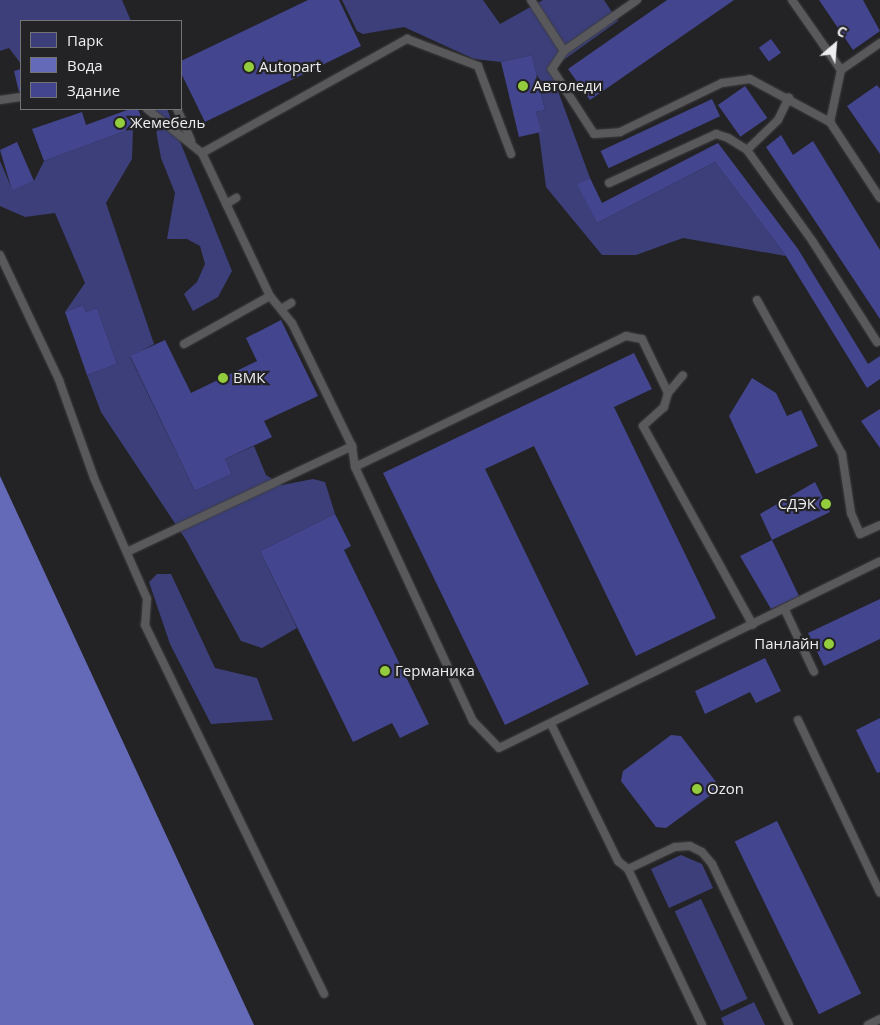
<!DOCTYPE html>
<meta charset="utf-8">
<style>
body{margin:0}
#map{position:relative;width:880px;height:1025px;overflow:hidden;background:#232326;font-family:"Open Sans",sans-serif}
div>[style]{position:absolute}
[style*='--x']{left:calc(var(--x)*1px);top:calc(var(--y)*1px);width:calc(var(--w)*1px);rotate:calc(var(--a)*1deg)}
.green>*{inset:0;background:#3c3f7a;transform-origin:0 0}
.water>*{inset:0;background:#656ab8}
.building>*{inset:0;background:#43458f;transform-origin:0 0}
.roads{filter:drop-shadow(0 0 1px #3e3e40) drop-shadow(0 0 1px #3e3e40)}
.lane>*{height:8px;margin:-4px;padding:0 4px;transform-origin:4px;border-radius:4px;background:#59595c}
.dots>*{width:14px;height:14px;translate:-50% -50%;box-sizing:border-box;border:2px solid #232326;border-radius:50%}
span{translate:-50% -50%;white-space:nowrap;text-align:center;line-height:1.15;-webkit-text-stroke:4.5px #232326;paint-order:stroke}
.poi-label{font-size:15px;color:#eeeef0}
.left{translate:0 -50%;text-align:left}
.right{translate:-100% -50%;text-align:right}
.legend{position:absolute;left:20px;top:20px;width:162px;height:90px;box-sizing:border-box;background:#232326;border:1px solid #747477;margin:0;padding:6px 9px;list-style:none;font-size:15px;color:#eeeef0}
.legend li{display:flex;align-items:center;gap:10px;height:25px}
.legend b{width:25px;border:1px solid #747477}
.north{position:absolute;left:810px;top:20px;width:50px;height:50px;-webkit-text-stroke:4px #232326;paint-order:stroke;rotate:27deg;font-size:14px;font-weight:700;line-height:20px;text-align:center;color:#eeeef0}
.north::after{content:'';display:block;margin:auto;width:18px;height:22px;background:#eeeef0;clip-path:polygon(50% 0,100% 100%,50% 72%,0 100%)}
</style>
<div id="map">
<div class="green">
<div style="clip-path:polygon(0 0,122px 0,131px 21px,21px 21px,21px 64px,9px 48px,0 51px)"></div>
<div style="clip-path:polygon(342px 0,483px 0,500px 24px,543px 0,604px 0,618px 21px,558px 64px,554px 80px,590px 178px,578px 184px,597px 223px,715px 162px,786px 256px,683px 238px,636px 255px,602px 255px,546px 187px,536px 112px,545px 110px,532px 55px,501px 62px,474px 59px,404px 27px,363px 34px,357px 31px)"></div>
<div style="clip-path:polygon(152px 109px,167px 109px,232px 271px,218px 297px,193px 311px,184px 294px,197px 282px,205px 264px,200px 246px,187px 239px,167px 239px,175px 193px,161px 158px)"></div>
<div style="clip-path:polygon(133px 128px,132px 159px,106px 203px,154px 344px,130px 357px,195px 491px,232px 474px,225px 459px,254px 446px,266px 475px,282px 485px,313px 479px,325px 482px,335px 514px,260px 551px,297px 628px,262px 648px,241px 641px,186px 540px,101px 412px,87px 375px,117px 364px,97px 308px,86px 312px,83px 305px,65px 312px,85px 283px,55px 213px,25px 217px,0 206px,0 161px,12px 189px,34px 181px,44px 161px)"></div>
<div style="clip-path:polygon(157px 574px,171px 574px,215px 668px,257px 678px,273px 720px,211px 724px,170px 644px,149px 582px)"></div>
<div style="clip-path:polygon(681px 855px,702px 864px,713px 888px,669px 908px,651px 869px)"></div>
<div style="left:701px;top:899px;width:110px;height:29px;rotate:65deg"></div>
<div style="clip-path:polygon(754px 1002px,765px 1025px,724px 1025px,721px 1018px)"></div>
</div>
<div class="water">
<div style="clip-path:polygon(0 476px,254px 1025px,0 1025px)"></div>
</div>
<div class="building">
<div style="clip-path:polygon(308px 0,339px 0,361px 46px,205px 122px,181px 73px,181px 61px)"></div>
<div style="clip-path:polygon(667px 0,734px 0,590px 100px,568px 69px)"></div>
<div style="clip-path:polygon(819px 0,863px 0,880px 31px,853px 50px)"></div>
<div style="left:771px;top:39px;width:17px;height:15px;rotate:54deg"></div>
<div style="clip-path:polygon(532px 55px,545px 110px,536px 112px,541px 132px,519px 137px,501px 62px)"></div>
<div style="clip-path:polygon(21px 69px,21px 91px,19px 92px,14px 71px)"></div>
<div style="clip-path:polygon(877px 85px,880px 89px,880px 154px,847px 106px)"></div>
<div style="left:745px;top:86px;width:39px;height:33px;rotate:55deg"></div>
<div style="left:712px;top:99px;width:19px;height:123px;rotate:65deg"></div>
<div style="clip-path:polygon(130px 109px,138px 109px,144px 124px,44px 161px,32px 129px,82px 112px,86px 125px)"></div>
<div style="clip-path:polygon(781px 135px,793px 155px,813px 141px,880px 250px,880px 319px,766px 147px)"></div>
<div style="clip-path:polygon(17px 142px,34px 181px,12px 190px,0 150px)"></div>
<div style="clip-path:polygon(718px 143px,798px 249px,868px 364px,880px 356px,880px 379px,867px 388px,786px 256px,715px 162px,597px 223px,577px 184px,590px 178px,602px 203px)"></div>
<div style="clip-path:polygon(83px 305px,86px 312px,97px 308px,117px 364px,87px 375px,65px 312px)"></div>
<div style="clip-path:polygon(281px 320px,318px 396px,264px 421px,272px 437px,225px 459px,232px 474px,195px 491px,130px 356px,165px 340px,191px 393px,257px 361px,246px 338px)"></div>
<div style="clip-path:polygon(634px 353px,652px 389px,614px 407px,716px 618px,636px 656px,534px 446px,485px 469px,589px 684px,505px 725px,383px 473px)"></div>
<div style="clip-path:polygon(752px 378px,776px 393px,787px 416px,801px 410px,818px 446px,756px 474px,729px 416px)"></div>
<div style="clip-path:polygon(880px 409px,880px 448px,861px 421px)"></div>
<div style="clip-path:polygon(815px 482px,830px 512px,772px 540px,760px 514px)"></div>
<div style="clip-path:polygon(335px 514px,351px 546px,344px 550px,429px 724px,400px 738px,392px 723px,353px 742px,260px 551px)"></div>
<div style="clip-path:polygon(772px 540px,799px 596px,771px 609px,740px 556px)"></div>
<div style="clip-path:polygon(880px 599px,880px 639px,824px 666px,808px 633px)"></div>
<div style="clip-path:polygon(765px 658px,781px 691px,756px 703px,750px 692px,705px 714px,695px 691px)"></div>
<div style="clip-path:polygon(880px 718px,880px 772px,877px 773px,856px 730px)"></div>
<div style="clip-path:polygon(671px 735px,681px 736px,716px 782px,715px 792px,666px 828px,656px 827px,621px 781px,623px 771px)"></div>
<div style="left:777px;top:821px;width:192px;height:47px;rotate:64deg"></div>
</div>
<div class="roads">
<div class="lane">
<div style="--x:531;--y:0;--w:61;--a:57.1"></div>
<div style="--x:637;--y:0;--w:89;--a:145.1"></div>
<div style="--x:564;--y:51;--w:22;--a:124"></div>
<div style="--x:552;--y:69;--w:77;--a:57.1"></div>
<div style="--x:594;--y:134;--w:26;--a:-4"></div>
<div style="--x:620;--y:132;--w:113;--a:-25.7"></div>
<div style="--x:722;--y:83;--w:28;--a:-8"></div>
<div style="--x:750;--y:79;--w:91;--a:28.3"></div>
<div style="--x:792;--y:0;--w:85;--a:55"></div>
<div style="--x:880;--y:43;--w:47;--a:145.3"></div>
<div style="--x:841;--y:70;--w:53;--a:101.9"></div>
<div style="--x:830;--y:122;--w:91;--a:56.7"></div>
<div style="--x:0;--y:100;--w:21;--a:-8"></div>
<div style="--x:147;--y:109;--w:70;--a:38.7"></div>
<div style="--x:202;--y:153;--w:158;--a:64.6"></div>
<div style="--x:270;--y:296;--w:35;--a:51"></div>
<div style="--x:292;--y:323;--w:137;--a:64"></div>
<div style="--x:352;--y:446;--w:21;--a:82"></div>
<div style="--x:355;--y:467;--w:280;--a:65.1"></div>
<div style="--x:473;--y:721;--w:37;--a:46"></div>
<div style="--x:499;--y:748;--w:424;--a:-26.1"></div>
<div style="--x:177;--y:109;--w:35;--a:66"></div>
<div style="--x:747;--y:150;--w:43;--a:-44.1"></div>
<div style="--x:778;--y:120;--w:25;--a:-64"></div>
<div style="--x:202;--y:153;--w:235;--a:-29.1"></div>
<div style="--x:407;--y:39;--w:76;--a:20.8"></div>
<div style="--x:478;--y:66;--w:94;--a:69.4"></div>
<div style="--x:609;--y:183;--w:118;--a:-24.6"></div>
<div style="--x:716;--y:134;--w:13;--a:18"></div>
<div style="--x:728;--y:138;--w:22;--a:32"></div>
<div style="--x:747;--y:150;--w:113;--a:54.3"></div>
<div style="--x:813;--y:242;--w:119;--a:57.4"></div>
<div style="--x:226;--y:204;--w:12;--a:-31"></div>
<div style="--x:0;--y:255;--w:138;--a:64.7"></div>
<div style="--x:59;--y:380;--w:104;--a:70.3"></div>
<div style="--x:94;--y:478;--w:132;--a:66.3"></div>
<div style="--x:147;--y:599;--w:26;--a:94"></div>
<div style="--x:145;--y:625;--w:410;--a:64.1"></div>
<div style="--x:757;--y:300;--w:176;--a:61.1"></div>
<div style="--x:842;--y:454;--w:60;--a:81.3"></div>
<div style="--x:851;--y:513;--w:23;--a:67"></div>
<div style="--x:860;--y:534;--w:22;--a:-24"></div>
<div style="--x:281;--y:309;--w:12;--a:-31"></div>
<div style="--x:184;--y:344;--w:98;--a:-29.2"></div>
<div style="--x:668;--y:393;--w:23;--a:-50"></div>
<div style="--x:355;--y:467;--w:301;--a:-25.8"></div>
<div style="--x:626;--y:336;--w:16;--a:11"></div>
<div style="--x:642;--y:339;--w:60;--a:64.3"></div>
<div style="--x:668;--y:393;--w:15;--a:106"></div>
<div style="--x:664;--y:407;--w:28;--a:138"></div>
<div style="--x:643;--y:426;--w:227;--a:61.1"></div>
<div style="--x:127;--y:552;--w:249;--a:-25.2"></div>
<div style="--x:785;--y:610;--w:68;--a:64.9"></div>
<div style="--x:798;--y:720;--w:191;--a:64.6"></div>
<div style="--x:551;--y:724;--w:153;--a:63.9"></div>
<div style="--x:618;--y:861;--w:13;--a:39"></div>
<div style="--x:628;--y:869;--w:173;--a:64.6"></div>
<div style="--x:628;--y:869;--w:52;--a:-25.1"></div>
<div style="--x:675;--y:847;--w:15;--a:-4"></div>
<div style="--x:690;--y:846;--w:13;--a:27"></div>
<div style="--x:702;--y:852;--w:16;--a:50"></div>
<div style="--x:712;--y:864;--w:178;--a:64.4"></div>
<div style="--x:868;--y:1025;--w:13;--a:-27"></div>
</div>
</div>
<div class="dots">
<div style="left:249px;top:67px;background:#93cc3d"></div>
<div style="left:523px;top:86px;background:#93cc3d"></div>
<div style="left:120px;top:123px;background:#93cc3d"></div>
<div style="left:223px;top:378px;background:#93cc3d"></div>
<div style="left:826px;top:504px;background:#93cc3d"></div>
<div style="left:829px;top:644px;background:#93cc3d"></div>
<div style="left:385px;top:671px;background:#93cc3d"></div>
<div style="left:697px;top:789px;background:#93cc3d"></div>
</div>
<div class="poi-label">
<span class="left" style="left:259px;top:67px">Autopart</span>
<span class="left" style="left:533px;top:86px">Автоледи</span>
<span class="left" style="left:130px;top:123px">Жемебель</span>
<span class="left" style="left:233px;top:378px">ВМК</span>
<span class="right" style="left:816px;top:504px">СДЭК</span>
<span class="right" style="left:819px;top:644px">Панлайн</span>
<span class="left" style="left:395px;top:671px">Германика</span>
<span class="left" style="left:707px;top:789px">Ozon</span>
</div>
<ul class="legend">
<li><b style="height:14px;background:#3c3f7a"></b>Парк</li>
<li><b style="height:14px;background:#656ab8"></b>Вода</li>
<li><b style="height:14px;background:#43458f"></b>Здание</li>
</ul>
<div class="north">С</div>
</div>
